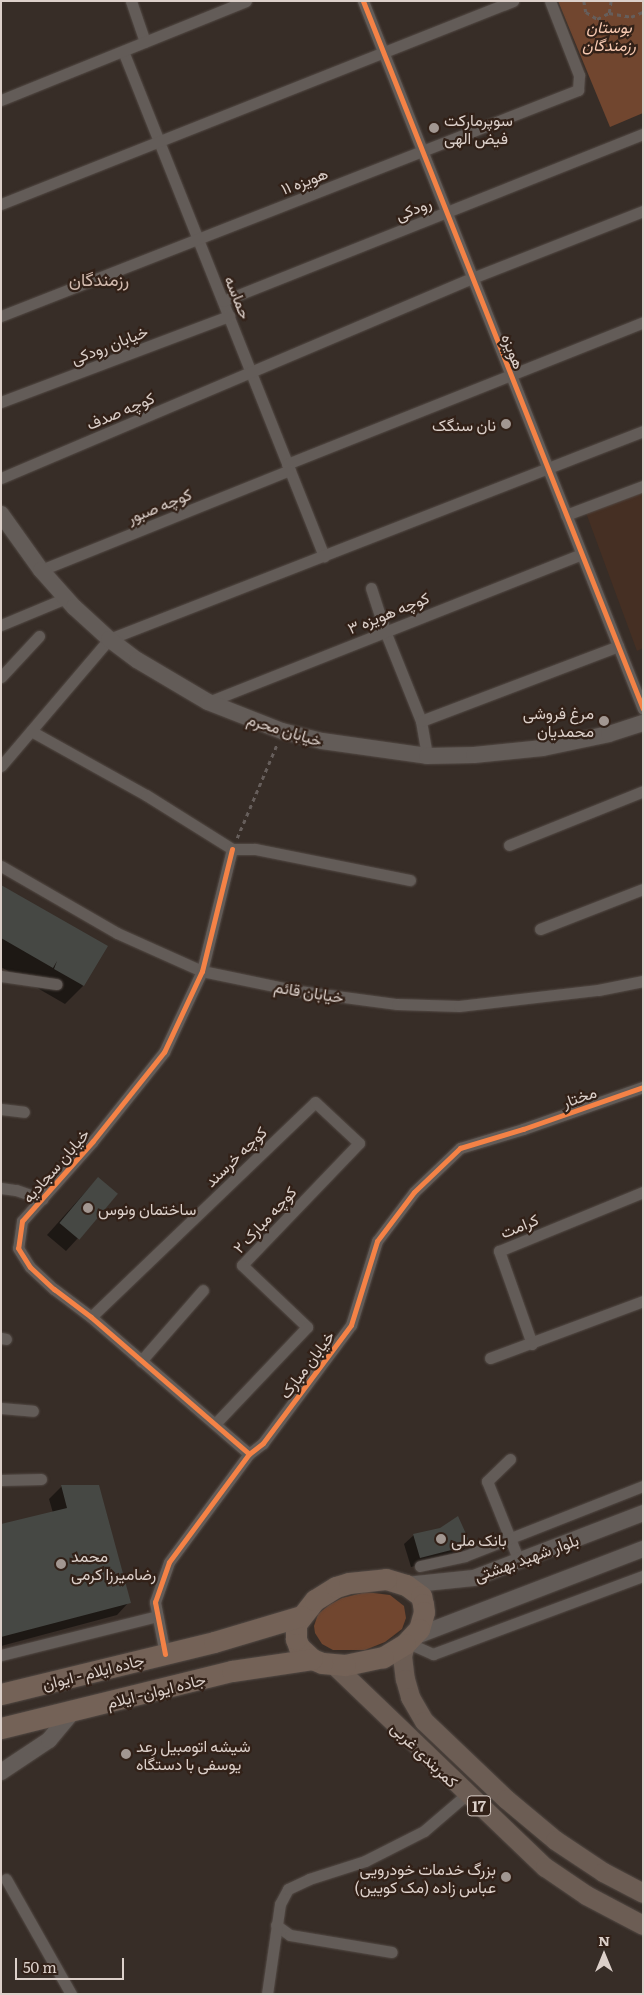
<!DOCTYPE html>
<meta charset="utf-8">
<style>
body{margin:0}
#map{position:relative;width:644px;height:1995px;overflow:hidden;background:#372d27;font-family:Literata,Vazirmatn,serif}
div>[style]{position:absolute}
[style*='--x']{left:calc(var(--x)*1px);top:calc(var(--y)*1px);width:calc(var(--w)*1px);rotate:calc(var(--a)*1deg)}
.built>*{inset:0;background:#452f23}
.green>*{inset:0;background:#71462f}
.shadow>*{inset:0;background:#0007}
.building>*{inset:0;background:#464844;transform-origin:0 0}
.path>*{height:2.5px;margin-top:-1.25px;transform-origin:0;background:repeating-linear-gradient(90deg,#665e5b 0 4px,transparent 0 8px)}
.roads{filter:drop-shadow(0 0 1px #534a45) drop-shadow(0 0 1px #534a45)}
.street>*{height:11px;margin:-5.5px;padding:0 5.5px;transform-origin:5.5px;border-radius:5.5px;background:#635c58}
.secondary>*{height:16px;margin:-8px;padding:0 8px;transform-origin:8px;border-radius:8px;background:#635c58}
.primary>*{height:19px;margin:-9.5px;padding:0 9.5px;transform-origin:9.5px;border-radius:9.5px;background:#6c5d54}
.highway>*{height:21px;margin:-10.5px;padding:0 10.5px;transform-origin:10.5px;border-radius:10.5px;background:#746257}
.cycleway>*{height:5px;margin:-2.5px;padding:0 2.5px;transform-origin:2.5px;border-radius:2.5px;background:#f48246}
.dots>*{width:14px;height:14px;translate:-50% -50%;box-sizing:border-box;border:2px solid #322118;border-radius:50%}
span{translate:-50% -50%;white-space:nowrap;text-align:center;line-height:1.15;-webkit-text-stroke:4.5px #322118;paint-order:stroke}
.shield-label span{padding:1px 4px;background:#322118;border:1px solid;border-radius:4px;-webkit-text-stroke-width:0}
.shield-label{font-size:15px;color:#dcd0ca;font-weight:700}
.park-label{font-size:16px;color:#f7c9b1;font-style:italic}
.poi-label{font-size:16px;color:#dcd0ca}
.left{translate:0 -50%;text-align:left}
.right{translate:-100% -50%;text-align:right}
.street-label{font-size:16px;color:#dcd0ca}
.neighbourhood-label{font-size:18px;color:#d2baae}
.frame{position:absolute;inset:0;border:2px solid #dcd0ca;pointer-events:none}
.north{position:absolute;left:579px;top:1930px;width:50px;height:50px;-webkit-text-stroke:4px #322118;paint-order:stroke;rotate:0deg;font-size:14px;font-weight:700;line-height:20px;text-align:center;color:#dcd0ca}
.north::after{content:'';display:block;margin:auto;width:18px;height:22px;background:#dcd0ca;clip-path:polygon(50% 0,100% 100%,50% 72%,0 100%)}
.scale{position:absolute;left:15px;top:1958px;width:109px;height:22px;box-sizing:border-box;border:2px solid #dcd0ca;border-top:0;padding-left:6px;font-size:15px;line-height:18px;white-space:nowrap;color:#dcd0ca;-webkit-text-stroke:4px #322118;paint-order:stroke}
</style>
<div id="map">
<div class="built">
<div style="clip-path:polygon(643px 488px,643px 648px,637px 651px,585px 510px)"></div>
</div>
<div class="green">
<div style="clip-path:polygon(558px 1px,643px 1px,643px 113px,610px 127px)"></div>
<div style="clip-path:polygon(366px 1592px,390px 1595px,404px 1606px,406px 1618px,402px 1629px,385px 1642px,365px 1650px,333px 1650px,322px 1644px,315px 1633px,314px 1626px,318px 1614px,329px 1605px,342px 1598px)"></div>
</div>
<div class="shadow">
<div style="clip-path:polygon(1px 886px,83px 986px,65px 1004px,1px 967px)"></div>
<div style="clip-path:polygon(98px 1178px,78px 1238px,66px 1251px,47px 1235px)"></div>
<div style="clip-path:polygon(62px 1486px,129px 1602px,117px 1615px,1px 1646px,1px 1526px,53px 1513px,49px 1499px)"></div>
<div style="clip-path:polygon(440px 1529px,469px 1544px,460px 1554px,411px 1567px,404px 1544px,414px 1535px)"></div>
</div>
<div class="building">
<div style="clip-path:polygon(1px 885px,108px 946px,84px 986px,54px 969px,57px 961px,53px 968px,1px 938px)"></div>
<div style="left:98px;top:1177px;width:26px;height:60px;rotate:40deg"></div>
<div style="clip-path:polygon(61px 1485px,99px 1485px,131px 1603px,1px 1637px,1px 1524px,67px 1508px)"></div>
<div style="clip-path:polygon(458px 1516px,471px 1545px,420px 1558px,413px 1534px,440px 1528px)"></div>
</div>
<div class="path">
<div style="--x:584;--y:1;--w:11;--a:80"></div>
<div style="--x:586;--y:12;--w:13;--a:32"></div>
<div style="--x:597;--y:19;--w:13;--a:-27"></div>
<div style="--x:609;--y:13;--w:12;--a:-81"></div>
<div style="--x:609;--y:13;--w:22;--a:10"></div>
<div style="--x:631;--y:17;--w:13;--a:-23"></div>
<div style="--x:237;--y:838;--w:102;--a:-66.9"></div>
</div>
<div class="roads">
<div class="street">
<div style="--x:131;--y:1;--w:43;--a:71.1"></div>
<div style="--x:363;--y:1;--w:761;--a:68.42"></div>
<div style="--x:123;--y:51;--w:544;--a:68.3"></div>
<div style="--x:1;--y:100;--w:264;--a:-22"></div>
<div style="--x:1;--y:204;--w:551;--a:-21.63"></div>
<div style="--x:223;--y:301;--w:452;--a:-21.7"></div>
<div style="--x:1;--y:316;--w:620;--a:-21.39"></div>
<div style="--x:578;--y:90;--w:15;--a:-86"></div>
<div style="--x:579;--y:75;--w:79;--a:-111.4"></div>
<div style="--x:1;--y:402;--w:244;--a:-20.7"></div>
<div style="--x:287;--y:464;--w:383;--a:-21.7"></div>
<div style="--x:1;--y:478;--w:512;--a:-23.01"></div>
<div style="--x:472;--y:278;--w:184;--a:-21.4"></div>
<div style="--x:566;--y:515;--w:82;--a:-20.6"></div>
<div style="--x:41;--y:570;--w:268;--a:-21.9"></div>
<div style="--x:371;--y:588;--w:45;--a:72"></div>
<div style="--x:385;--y:631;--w:97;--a:68.2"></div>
<div style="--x:421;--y:721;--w:36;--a:80"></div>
<div style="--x:1;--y:625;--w:70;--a:-22.6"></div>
<div style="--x:1;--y:677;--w:56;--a:-47.2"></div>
<div style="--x:208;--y:702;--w:401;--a:-21.6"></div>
<div style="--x:421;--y:721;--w:211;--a:-20.8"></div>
<div style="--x:31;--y:731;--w:132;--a:29.1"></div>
<div style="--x:146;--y:795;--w:102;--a:32.1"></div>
<div style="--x:1;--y:766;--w:167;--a:-49.6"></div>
<div style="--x:109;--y:639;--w:573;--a:-21.28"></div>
<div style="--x:509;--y:845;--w:144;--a:-21.9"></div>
<div style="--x:232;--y:849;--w:126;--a:103.8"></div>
<div style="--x:202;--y:971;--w:89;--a:115.1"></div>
<div style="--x:164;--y:1052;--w:114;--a:128.6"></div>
<div style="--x:93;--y:1141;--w:107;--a:131.6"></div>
<div style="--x:22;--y:1221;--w:27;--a:98"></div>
<div style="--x:18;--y:1248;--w:22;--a:58"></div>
<div style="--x:30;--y:1267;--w:33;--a:43"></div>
<div style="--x:54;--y:1289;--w:46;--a:37.1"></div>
<div style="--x:91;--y:1317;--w:209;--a:40.9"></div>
<div style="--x:232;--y:849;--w:23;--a:0"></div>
<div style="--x:255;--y:849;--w:158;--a:11.3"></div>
<div style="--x:1;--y:866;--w:134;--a:30"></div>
<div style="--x:117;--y:933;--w:93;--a:24.1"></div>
<div style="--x:202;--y:971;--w:99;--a:11.7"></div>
<div style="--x:299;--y:991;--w:99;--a:7.6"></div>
<div style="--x:397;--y:1004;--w:62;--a:1.8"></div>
<div style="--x:459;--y:1006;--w:140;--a:-6.6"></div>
<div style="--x:598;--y:990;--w:46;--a:-11.3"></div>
<div style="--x:540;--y:929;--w:110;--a:-21.2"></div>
<div style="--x:1;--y:976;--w:56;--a:8.3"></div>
<div style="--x:1;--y:1109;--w:23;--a:7"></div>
<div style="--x:1;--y:1188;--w:15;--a:8"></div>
<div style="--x:16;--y:1190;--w:28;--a:19"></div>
<div style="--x:91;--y:1317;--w:310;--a:-43.8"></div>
<div style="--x:315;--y:1102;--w:60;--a:43"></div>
<div style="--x:359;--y:1143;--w:169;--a:133.8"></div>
<div style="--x:242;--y:1265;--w:90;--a:43.6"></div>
<div style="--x:307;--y:1327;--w:132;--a:133.5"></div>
<div style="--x:1;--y:1338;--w:5;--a:11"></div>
<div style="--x:532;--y:1344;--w:99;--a:-109.5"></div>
<div style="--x:499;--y:1251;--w:156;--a:-22.3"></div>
<div style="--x:490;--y:1358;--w:163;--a:-20.4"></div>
<div style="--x:141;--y:1361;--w:94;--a:-48.9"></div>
<div style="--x:1;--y:1408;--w:32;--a:5"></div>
<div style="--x:510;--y:1459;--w:32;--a:136"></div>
<div style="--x:487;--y:1481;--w:86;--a:68.2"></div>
<div style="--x:1;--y:1480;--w:40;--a:-1.4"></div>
<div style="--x:420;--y:1566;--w:46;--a:-12.5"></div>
<div style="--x:465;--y:1556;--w:191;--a:-21.5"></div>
<div style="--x:406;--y:1642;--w:30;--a:24"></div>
<div style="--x:433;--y:1654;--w:224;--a:-20.4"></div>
<div style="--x:165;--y:1654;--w:53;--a:-100.9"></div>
<div style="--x:155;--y:1602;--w:42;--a:-70.7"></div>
<div style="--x:169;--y:1562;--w:134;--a:-53.5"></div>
<div style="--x:249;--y:1454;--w:18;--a:-38"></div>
<div style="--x:263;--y:1443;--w:147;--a:-53.3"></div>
<div style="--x:351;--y:1325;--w:88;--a:-72.8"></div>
<div style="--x:377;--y:1241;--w:61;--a:-52.9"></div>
<div style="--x:414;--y:1192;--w:64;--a:-43.7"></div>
<div style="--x:460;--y:1148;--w:66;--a:-16.8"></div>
<div style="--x:523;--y:1129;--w:127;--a:-19.3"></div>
<div style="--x:1;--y:1655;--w:161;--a:-14"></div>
<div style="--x:6;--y:1879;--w:132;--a:60.5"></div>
<div style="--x:276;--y:1925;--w:17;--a:36"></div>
<div style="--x:290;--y:1935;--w:103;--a:9.5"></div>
<div style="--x:267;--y:1994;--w:91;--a:-81.8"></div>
<div style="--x:280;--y:1904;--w:17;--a:-62"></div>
<div style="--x:288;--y:1889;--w:23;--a:-25"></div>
<div style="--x:309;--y:1879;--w:59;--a:-17.8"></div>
<div style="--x:365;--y:1861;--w:66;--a:-27"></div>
<div style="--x:424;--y:1831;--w:57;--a:-40.7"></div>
</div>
<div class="secondary">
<div style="--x:1;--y:514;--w:69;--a:54.5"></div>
<div style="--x:41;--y:570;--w:50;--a:48.3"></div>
<div style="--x:74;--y:607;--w:47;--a:42.4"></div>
<div style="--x:109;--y:639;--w:35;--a:37"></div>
<div style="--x:137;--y:660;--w:82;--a:30.6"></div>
<div style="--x:208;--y:702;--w:79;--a:21.4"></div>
<div style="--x:282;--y:731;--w:41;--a:14"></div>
<div style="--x:322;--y:741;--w:106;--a:8.1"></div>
<div style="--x:427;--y:756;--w:47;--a:-1.2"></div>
<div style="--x:474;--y:755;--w:69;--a:-5.8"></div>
<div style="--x:543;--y:748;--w:67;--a:-12"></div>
<div style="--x:609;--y:734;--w:36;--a:-18"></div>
<div style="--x:406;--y:1585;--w:68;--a:-5.9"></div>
<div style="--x:474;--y:1578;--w:181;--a:-21"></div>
<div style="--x:411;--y:1638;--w:248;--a:-21"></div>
<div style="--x:1;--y:1772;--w:58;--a:-33.7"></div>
<div style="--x:49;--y:1740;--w:39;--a:-50"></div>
</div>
<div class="primary">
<div style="--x:405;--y:1644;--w:12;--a:104"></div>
<div style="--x:402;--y:1656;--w:23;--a:83"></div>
<div style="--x:405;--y:1679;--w:19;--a:74"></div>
<div style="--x:410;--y:1697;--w:28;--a:60"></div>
<div style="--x:424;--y:1721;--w:113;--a:43.6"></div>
<div style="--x:506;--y:1799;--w:64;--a:39.9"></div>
<div style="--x:555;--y:1840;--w:58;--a:33.7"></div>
<div style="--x:603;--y:1872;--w:45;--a:27.7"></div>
<div style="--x:333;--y:1664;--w:294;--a:43.8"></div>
<div style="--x:545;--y:1867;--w:50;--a:34.3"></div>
<div style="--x:586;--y:1895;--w:64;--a:27.8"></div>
</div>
<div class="highway">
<div style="--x:386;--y:1579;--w:21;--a:17"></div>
<div style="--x:406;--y:1585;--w:19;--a:36"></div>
<div style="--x:421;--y:1596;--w:8;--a:76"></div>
<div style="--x:423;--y:1604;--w:8;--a:83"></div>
<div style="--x:424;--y:1612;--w:18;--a:106"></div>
<div style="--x:419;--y:1629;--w:21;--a:133"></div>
<div style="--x:405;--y:1644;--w:26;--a:149"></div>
<div style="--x:383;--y:1657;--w:39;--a:168"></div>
<div style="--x:345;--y:1665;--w:23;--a:-175"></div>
<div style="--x:322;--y:1663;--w:11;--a:-158"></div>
<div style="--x:312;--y:1659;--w:18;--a:-137"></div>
<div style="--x:299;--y:1647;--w:9;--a:-111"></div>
<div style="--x:296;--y:1639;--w:15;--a:-90"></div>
<div style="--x:296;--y:1624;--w:31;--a:-52"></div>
<div style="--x:315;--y:1600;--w:25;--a:-32"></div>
<div style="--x:336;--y:1587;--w:14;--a:-17"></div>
<div style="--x:349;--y:1583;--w:37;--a:-6"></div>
<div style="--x:1;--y:1694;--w:219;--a:-13.7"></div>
<div style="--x:214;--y:1642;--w:91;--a:-16.6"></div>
<div style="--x:1;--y:1728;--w:238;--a:-13.9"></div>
<div style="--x:232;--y:1671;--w:81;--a:-8.5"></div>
</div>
</div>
<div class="cycleway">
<div style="--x:363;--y:1;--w:761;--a:68.42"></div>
<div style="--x:232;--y:849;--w:126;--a:103.8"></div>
<div style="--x:202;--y:971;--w:89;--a:115.1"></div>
<div style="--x:164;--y:1052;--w:114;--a:128.6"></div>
<div style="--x:93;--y:1141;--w:107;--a:131.6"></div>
<div style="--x:22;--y:1221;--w:27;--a:98"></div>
<div style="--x:18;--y:1248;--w:22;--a:58"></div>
<div style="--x:30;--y:1267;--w:33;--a:43"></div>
<div style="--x:54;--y:1289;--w:46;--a:37.1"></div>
<div style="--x:91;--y:1317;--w:209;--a:40.9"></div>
<div style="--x:165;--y:1654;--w:53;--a:-100.9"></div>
<div style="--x:155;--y:1602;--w:42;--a:-70.7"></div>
<div style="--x:169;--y:1562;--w:134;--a:-53.5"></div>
<div style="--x:249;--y:1454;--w:18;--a:-38"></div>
<div style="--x:263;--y:1443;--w:147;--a:-53.3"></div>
<div style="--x:351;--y:1325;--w:88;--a:-72.8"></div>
<div style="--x:377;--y:1241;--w:61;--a:-52.9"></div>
<div style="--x:414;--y:1192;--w:64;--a:-43.7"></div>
<div style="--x:460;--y:1148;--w:66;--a:-16.8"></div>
<div style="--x:523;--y:1129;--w:127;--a:-19.3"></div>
</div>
<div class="dots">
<div style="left:434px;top:128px;background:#a29791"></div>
<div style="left:506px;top:424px;background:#a29791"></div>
<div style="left:604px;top:721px;background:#a29791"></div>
<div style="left:88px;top:1208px;background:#a29791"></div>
<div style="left:441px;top:1539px;background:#a29791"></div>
<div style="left:61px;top:1564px;background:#a29791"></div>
<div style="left:126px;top:1754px;background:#a29791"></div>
<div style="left:506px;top:1877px;background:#a29791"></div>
</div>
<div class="shield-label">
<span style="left:479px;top:1806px">17</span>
</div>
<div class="park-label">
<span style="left:609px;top:35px">بوستان<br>رزمندگان</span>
</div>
<div class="poi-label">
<span class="left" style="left:444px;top:128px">سوپرمارکت<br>فیض الهی</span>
<span class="right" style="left:496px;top:424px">نان سنگک</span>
<span class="right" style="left:594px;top:721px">مرغ فروشی<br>محمدیان</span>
<span class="left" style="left:98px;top:1208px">ساختمان ونوس</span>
<span class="left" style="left:451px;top:1539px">بانک ملی</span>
<span class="left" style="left:71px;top:1564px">محمد<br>رضامیرزا کرمی</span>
<span class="left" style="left:136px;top:1754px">شیشه اتومبیل رعد<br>یوسفی با دستگاه</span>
<span class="right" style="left:496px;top:1877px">بزرگ خدمات خودرویی<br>عباس زاده (مک کویین)</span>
</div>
<div class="street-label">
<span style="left:304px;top:180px;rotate:-21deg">هویزه ۱۱</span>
<span style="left:413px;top:208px;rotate:-22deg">رودکی</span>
<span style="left:239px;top:297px;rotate:68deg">حماسه</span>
<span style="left:109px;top:344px;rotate:-21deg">خیابان رودکی</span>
<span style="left:514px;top:351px;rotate:68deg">هویزه</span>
<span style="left:120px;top:410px;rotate:-23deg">کوچه صدف</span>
<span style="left:159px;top:505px;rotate:-22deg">کوچه صبور</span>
<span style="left:388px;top:612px;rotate:-22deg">کوچه هویزه ۳</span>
<span style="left:285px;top:729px;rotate:17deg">خیابان محرم</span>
<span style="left:309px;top:991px;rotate:9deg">خیابان قائم</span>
<span style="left:579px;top:1096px;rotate:-19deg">مختار</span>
<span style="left:235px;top:1156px;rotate:-44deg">کوچه خرسند</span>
<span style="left:55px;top:1165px;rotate:-49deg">خیابان سجادیه</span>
<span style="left:264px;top:1219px;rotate:-47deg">کوچه مبارک ۲</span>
<span style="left:519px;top:1225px;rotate:-22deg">کرامت</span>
<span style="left:306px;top:1364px;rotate:-53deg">خیابان مبارک</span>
<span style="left:526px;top:1557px;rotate:-20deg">بلوار شهید بهشتی</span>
<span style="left:93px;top:1671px;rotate:-14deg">جاده ایلام - ایوان</span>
<span style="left:156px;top:1690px;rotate:-14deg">جاده ایوان- ایلام</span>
<span style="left:425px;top:1754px;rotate:44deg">کمربندی غربی</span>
</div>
<div class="neighbourhood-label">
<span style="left:99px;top:279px">رزمندگان</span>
</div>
<div class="frame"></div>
<div class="north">N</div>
<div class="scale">50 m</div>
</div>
